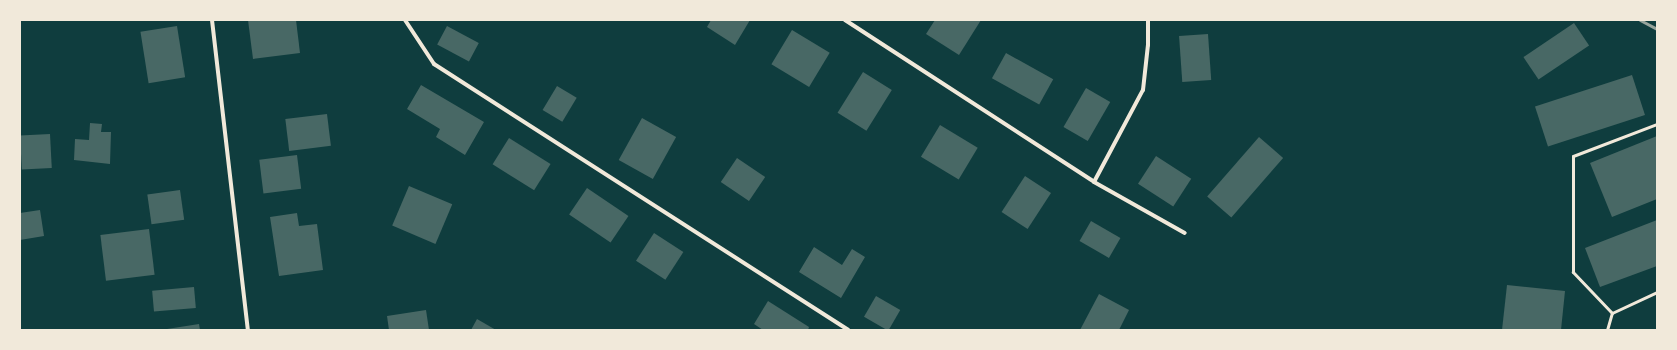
<!DOCTYPE html>
<style>
body{margin:0}
#map{position:relative;width:1677px;height:350px;overflow:hidden;background:#0f3d3e;font-family:"IBM Plex Sans",sans-serif}
div>[style]{position:absolute}
[style*='--x']{left:calc(var(--x)*1px);top:calc(var(--y)*1px);width:calc(var(--w)*1px);rotate:calc(var(--a)*1deg)}
.building>*{inset:0;background:#486865;transform-origin:0 0}
.service>*{height:3px;margin:-1.5px;padding:0 1.5px;transform-origin:1.5px;border-radius:1.5px;background:#f1e9da}
.minor>*{height:4px;margin:-2px;padding:0 2px;transform-origin:2px;border-radius:2px;background:#f1e9da}
.rail>*{height:3px;margin:-1.5px;padding:0 1.5px;transform-origin:1.5px;border-radius:1.5px;background:#97a49c}
span{translate:-50% -50%;white-space:nowrap;text-align:center;line-height:1.15;-webkit-text-stroke:4px #f1e9da;paint-order:stroke}
.frame{position:absolute;inset:0;border:21px solid #f1e9da;pointer-events:none}
</style>
<div id="map">
<div class="building">
<div style="clip-path:polygon(248px 20px,296px 20px,300px 53px,253px 59px)"></div>
<div style="clip-path:polygon(711px 20px,750px 20px,735px 45px,707px 27px)"></div>
<div style="clip-path:polygon(935px 20px,981px 20px,959px 55px,926px 34px)"></div>
<div style="left:1574px;top:23px;width:27px;height:61px;rotate:56deg"></div>
<div style="left:177px;top:26px;width:52px;height:37px;rotate:81deg"></div>
<div style="left:447px;top:26px;width:36px;height:21px;rotate:28deg"></div>
<div style="left:792px;top:30px;width:44px;height:40px;rotate:31deg"></div>
<div style="left:1208px;top:34px;width:46px;height:29px;rotate:86deg"></div>
<div style="left:1006px;top:53px;width:54px;height:29px;rotate:29deg"></div>
<div style="left:863px;top:72px;width:34px;height:48px;rotate:32deg"></div>
<div style="left:1632px;top:75px;width:42px;height:102px;rotate:72deg"></div>
<div style="clip-path:polygon(421px 85px,484px 122px,465px 155px,436px 137px,440px 129px,407px 109px)"></div>
<div style="left:557px;top:86px;width:23px;height:28px;rotate:31deg"></div>
<div style="left:1086px;top:88px;width:28px;height:45px;rotate:30deg"></div>
<div style="left:327px;top:114px;width:32px;height:42px;rotate:83deg"></div>
<div style="left:642px;top:118px;width:39px;height:48px;rotate:29deg"></div>
<div style="clip-path:polygon(90px 123px,102px 124px,101px 132px,111px 132px,110px 164px,74px 160px,75px 139px,89px 140px)"></div>
<div style="left:940px;top:125px;width:44px;height:37px;rotate:31deg"></div>
<div style="left:50px;top:134px;width:34px;height:30px;rotate:87deg"></div>
<div style="clip-path:polygon(1657px 136px,1657px 199px,1612px 217px,1590px 163px)"></div>
<div style="left:1259px;top:137px;width:32px;height:79px;rotate:41deg"></div>
<div style="left:509px;top:138px;width:49px;height:31px;rotate:32deg"></div>
<div style="left:297px;top:155px;width:34px;height:38px;rotate:83deg"></div>
<div style="left:1156px;top:156px;width:42px;height:33px;rotate:33deg"></div>
<div style="left:737px;top:158px;width:34px;height:29px;rotate:34deg"></div>
<div style="left:1025px;top:176px;width:31px;height:43px;rotate:33deg"></div>
<div style="left:409px;top:186px;width:47px;height:43px;rotate:23deg"></div>
<div style="left:587px;top:188px;width:50px;height:32px;rotate:34deg"></div>
<div style="left:180px;top:190px;width:30px;height:33px;rotate:82deg"></div>
<div style="clip-path:polygon(40px 210px,44px 236px,20px 240px,20px 213px)"></div>
<div style="clip-path:polygon(297px 213px,299px 226px,317px 224px,323px 270px,279px 276px,270px 217px)"></div>
<div style="clip-path:polygon(1657px 220px,1657px 266px,1600px 287px,1585px 248px)"></div>
<div style="left:1091px;top:221px;width:34px;height:23px;rotate:30deg"></div>
<div style="left:149px;top:229px;width:46px;height:49px;rotate:83deg"></div>
<div style="left:654px;top:233px;width:35px;height:33px;rotate:33deg"></div>
<div style="clip-path:polygon(814px 247px,842px 265px,852px 249px,865px 257px,841px 298px,799px 272px)"></div>
<div style="clip-path:polygon(1507px 285px,1565px 291px,1561px 330px,1502px 330px)"></div>
<div style="left:194px;top:287px;width:21px;height:42px;rotate:85deg"></div>
<div style="clip-path:polygon(1099px 294px,1129px 310px,1119px 330px,1080px 330px)"></div>
<div style="left:876px;top:296px;width:28px;height:24px;rotate:30deg"></div>
<div style="clip-path:polygon(768px 301px,809px 327px,808px 330px,763px 330px,754px 324px)"></div>
<div style="clip-path:polygon(426px 310px,429px 330px,389px 330px,387px 316px)"></div>
<div style="clip-path:polygon(477px 319px,496px 330px,471px 330px)"></div>
<div style="clip-path:polygon(199px 324px,200px 330px,168px 330px,167px 329px)"></div>
</div>
<div class="service">
<div style="--x:1612;--y:313;--w:57;--a:-133.6"></div>
<div style="--x:1573;--y:272;--w:116;--a:-90"></div>
<div style="--x:1573;--y:156;--w:90;--a:-20.9"></div>
<div style="--x:1607;--y:330;--w:18;--a:-74"></div>
<div style="--x:1612;--y:313;--w:50;--a:-25"></div>
</div>
<div class="minor">
<div style="--x:212;--y:20;--w:312;--a:83.4"></div>
<div style="--x:405;--y:20;--w:53;--a:56.6"></div>
<div style="--x:434;--y:64;--w:492;--a:32.7"></div>
<div style="--x:845;--y:20;--w:297;--a:33"></div>
<div style="--x:1094;--y:182;--w:104;--a:29.3"></div>
<div style="--x:1094;--y:182;--w:104;--a:-62"></div>
<div style="--x:1143;--y:90;--w:45;--a:-83.7"></div>
<div style="--x:1148;--y:45;--w:25;--a:-90"></div>
</div>
<div class="rail">
<div style="--x:1640;--y:20;--w:19;--a:28"></div>
</div>
<div class="frame"></div>
</div>
